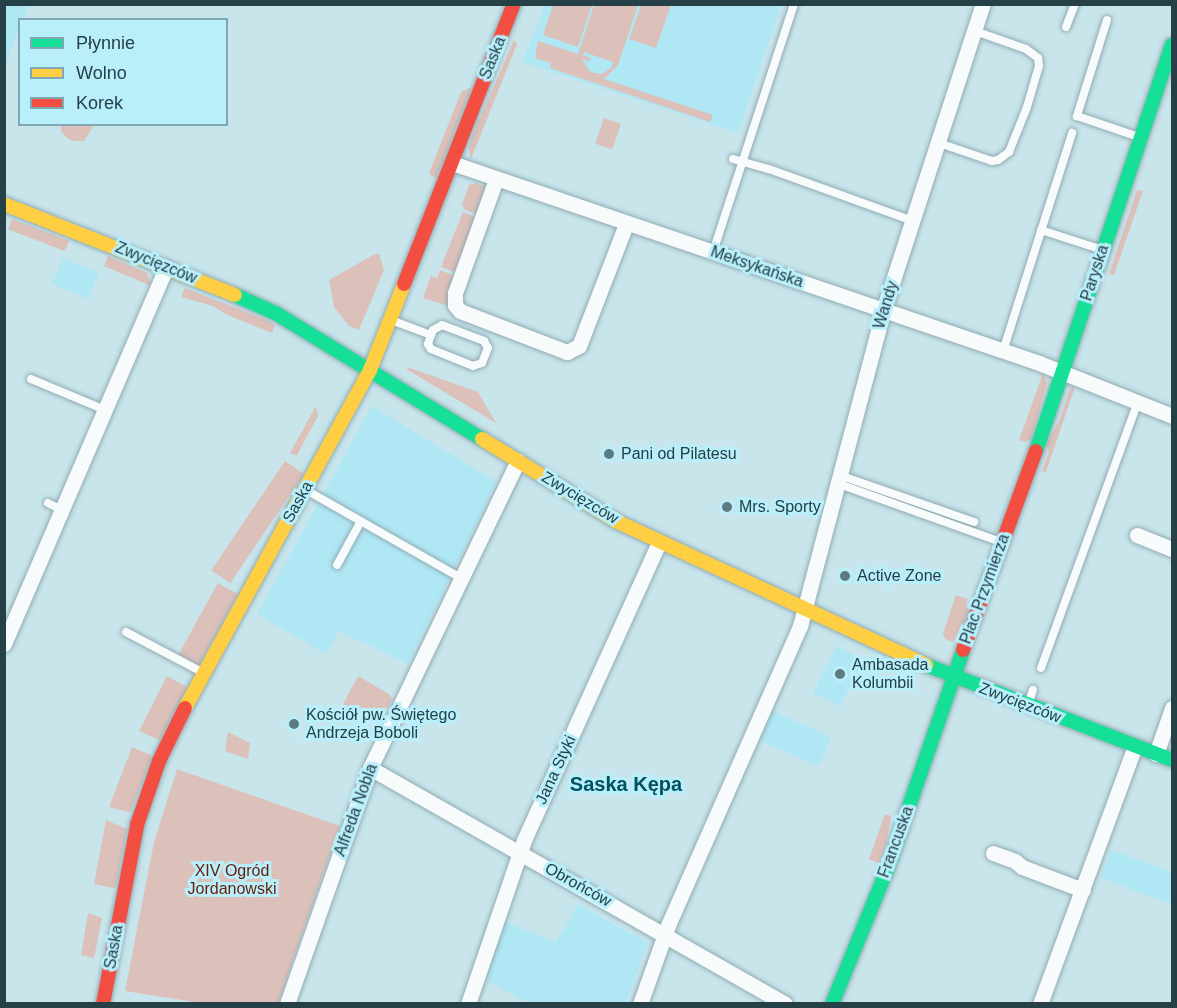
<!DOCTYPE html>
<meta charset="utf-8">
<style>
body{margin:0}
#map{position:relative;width:1177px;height:1008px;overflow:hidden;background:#c8e5ec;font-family:Helvetica,sans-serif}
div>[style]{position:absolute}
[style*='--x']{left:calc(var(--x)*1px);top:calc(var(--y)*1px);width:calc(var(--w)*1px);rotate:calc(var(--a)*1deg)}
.built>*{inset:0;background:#afe7f5;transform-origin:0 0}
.green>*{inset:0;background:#dcc1ba;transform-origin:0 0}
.roads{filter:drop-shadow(0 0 2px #92abb2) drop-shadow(0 0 2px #92abb2)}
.lane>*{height:8px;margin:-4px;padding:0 4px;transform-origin:4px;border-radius:4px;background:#f7fbfc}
.street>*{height:15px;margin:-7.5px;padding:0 7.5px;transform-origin:7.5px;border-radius:7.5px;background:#f7fbfc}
.fast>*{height:14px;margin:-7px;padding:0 7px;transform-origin:7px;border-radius:7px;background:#16e098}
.slow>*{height:14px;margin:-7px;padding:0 7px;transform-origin:7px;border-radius:7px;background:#ffcf43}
.jam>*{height:14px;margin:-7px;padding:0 7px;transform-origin:7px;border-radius:7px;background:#f24e42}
.dots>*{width:16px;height:16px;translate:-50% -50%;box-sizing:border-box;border:3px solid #b9eefb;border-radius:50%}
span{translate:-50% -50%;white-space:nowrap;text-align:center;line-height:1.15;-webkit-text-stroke:6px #b9eefb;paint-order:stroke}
.street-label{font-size:16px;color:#254047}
.poi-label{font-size:16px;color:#254047}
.left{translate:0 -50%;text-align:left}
.park-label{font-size:16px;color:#681d08}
.quarter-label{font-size:20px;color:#01515f;font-weight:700}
.frame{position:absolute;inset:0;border:6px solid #254047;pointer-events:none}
.legend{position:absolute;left:18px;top:18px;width:210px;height:108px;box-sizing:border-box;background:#b9eefb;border:2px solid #7ea8b3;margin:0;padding:8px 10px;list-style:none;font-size:18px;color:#254047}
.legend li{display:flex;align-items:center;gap:12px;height:30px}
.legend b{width:30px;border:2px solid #7ea8b3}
</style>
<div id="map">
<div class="built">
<div style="clip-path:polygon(5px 5px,29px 5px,23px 19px,20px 20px,19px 28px,5px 66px)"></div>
<div style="clip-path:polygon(545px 5px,781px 5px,738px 133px,522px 62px)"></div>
<div style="left:63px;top:258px;width:39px;height:28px;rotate:23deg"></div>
<div style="clip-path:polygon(372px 406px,496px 482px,408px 664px,339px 631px,326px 654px,257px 614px)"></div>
<div style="left:836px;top:646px;width:30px;height:52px;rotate:26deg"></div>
<div style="left:773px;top:711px;width:64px;height:32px;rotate:24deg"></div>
<div style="clip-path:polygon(1111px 850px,1172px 872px,1172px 904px,1101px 878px)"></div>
<div style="clip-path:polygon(578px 904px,647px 943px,626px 1003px,529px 1003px,485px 979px,503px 921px,556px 942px)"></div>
</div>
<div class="green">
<div style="clip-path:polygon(553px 5px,592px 5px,578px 47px,543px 35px)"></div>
<div style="clip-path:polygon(evenodd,594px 5px,638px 5px,618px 65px,604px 79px,713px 115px,710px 122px,550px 68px,551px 63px,535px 58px,538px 41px,578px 54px,594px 5px,584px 52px,613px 62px,612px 67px,602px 74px,590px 72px,582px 59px,590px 61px,591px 58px,583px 55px,584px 52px)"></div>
<div style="clip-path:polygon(641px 5px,671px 5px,656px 48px,629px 39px)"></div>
<div style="clip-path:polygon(514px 40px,517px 44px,471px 159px,469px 149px,472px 136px)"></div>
<div style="clip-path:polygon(472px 87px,436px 178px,430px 175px,429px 173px,461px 92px)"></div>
<div style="left:604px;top:118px;width:18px;height:27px;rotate:19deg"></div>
<div style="clip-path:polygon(61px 125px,61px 124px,94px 125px,84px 141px,72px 141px,66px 137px,61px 131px)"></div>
<div style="clip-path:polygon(476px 183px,489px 188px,479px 216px,464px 209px,462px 205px,469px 185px)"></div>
<div style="clip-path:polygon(1137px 190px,1143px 191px,1114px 275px,1109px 274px)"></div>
<div style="left:463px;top:212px;width:16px;height:59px;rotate:22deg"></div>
<div style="left:12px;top:219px;width:61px;height:11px;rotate:21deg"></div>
<div style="clip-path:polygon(375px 254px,379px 254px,384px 270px,359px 330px,349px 326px,334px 307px,329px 280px)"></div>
<div style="clip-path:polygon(108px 256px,147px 273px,151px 286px,104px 266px)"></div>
<div style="clip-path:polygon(440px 270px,457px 277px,454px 308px,423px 298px,431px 276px,437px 278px)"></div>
<div style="clip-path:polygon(185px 288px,266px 320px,275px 325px,272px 333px,227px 315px,213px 306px,181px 297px)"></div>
<div style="clip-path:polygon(410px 368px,478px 392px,496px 423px,406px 369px)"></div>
<div style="clip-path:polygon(1043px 373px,1047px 383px,1031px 439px,1025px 442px,1019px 440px)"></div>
<div style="clip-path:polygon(1076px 384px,1046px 472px,1042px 471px,1049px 452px,1046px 445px,1060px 419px,1070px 389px)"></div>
<div style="clip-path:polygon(316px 406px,318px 416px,297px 455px,294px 455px,290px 453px)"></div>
<div style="left:285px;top:461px;width:23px;height:132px;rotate:34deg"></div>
<div style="left:218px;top:583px;width:23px;height:82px;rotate:29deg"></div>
<div style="clip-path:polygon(956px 595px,968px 599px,966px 606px,969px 612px,953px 642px,945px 639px,943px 633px)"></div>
<div style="clip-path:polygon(167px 676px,187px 687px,160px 739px,157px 739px,139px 731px)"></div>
<div style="clip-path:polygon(358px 676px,389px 694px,392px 699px,379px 726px,343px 704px)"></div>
<div style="clip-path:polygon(228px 732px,250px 743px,248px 759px,225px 751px)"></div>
<div style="clip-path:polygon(132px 747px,150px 755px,151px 758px,131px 811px,128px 812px,109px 807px)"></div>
<div style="clip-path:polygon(177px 769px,340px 826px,278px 1003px,201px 1003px,125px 991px,154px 842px)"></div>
<div style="clip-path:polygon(885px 814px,891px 816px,887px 841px,880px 862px,877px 863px,869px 859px)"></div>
<div style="clip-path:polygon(106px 820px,127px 829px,116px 886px,113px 888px,94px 884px)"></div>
<div style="clip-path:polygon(88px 913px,102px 918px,94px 958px,81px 955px)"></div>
</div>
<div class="roads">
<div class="lane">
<div style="--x:1107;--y:20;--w:101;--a:107.4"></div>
<div style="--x:1077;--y:116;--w:65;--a:18.7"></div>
<div style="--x:1066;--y:27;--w:25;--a:-69"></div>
<div style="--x:939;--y:143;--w:56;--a:18.8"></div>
<div style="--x:992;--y:161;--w:6;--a:-9"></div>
<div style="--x:998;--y:160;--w:14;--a:-36"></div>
<div style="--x:1009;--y:152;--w:48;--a:-68.2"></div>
<div style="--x:1027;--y:107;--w:43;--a:-73.7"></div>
<div style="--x:1039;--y:66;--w:8;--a:-97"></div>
<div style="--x:1038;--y:58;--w:15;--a:-143"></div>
<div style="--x:1026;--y:49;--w:54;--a:-160.6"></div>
<div style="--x:733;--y:159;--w:37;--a:16"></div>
<div style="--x:769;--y:169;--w:153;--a:19.9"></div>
<div style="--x:1041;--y:230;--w:65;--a:17.9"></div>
<div style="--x:713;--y:252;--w:261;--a:-71.9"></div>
<div style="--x:391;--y:320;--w:43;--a:20.6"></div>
<div style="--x:431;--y:335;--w:5;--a:-68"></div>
<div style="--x:433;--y:330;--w:10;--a:-29"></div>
<div style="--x:442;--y:325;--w:45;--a:20.9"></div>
<div style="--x:484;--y:341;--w:8;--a:60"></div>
<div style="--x:488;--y:348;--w:16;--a:112"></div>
<div style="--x:482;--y:363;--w:9;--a:162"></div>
<div style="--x:473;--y:366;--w:45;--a:-158"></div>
<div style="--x:431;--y:349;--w:6;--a:-121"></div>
<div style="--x:428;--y:344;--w:9;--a:-72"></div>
<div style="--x:1003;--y:351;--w:229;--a:-72.4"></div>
<div style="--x:31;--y:379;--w:80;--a:22.7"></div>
<div style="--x:842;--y:476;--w:140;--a:19.2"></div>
<div style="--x:839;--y:484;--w:172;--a:19.7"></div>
<div style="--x:306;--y:490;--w:178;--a:29.6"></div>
<div style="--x:48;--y:503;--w:16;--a:27"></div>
<div style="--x:337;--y:565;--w:50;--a:-61.4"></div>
<div style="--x:126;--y:632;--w:86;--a:27.8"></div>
<div style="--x:1041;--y:668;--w:283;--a:-70"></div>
<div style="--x:1028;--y:705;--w:16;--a:-72"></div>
</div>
<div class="street">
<div style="--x:452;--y:163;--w:620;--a:18.81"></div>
<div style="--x:1039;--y:363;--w:143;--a:21.7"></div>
<div style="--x:496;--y:179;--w:121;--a:109.8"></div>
<div style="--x:455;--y:293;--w:12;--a:90"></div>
<div style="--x:455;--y:305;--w:8;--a:50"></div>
<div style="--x:460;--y:311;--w:115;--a:21"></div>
<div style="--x:567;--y:352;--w:13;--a:-27"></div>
<div style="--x:579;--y:346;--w:131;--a:-68.9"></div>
<div style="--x:1137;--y:535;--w:38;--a:22"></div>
<div style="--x:4;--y:644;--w:410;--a:-66.7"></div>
<div style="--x:1156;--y:754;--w:49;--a:-70.8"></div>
<div style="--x:370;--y:768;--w:477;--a:29.6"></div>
<div style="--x:993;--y:853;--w:23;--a:20"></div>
<div style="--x:1015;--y:861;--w:9;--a:41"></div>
<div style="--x:1022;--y:867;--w:65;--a:20.7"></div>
<div style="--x:287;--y:1004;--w:250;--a:-70.6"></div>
<div style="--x:370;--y:768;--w:341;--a:-64.3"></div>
<div style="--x:468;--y:1004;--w:173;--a:-71.1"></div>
<div style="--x:524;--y:840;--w:327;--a:-65.6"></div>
<div style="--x:640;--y:1004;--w:86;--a:-70.3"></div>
<div style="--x:669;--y:923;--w:325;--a:-66.2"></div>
<div style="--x:800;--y:626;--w:326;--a:-75.2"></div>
<div style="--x:883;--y:311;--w:323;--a:-72"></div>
<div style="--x:1040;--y:1004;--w:275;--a:-69.8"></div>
</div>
<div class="fast">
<div style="--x:235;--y:295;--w:46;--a:24.3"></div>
<div style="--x:277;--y:314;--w:240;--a:31.4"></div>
<div style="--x:1036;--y:451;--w:428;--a:-71.5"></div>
<div style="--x:926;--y:665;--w:264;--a:21.1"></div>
<div style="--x:832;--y:1004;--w:145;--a:-67.7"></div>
<div style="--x:887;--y:870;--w:233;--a:-70.9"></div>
</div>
<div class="slow">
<div style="--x:4;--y:204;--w:248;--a:21.5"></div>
<div style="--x:482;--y:439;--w:157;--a:31.5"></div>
<div style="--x:616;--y:521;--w:342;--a:24.9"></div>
<div style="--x:185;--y:708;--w:385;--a:-61.3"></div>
<div style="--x:370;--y:370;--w:92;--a:-68.4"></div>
</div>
<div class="jam">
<div style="--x:404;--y:284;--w:301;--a:-68.6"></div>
<div style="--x:963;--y:650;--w:212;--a:-69.9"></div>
<div style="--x:103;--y:1004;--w:182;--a:-79.2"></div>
<div style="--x:137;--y:825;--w:68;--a:-71"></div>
<div style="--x:159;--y:761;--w:59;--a:-63.9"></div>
</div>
</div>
<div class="dots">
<div style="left:609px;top:454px;background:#5e7a81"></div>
<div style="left:727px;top:507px;background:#5e7a81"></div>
<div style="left:845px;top:576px;background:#5e7a81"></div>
<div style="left:840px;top:674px;background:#5e7a81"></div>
<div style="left:294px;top:724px;background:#5e7a81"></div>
</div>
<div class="street-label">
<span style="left:493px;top:58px;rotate:-68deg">Saska</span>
<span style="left:156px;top:263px;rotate:22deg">Zwycięzców</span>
<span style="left:757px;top:267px;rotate:19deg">Meksykańska</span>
<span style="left:1095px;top:273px;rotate:-72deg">Paryska</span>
<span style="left:886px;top:305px;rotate:-73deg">Wandy</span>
<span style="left:580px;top:498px;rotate:31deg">Zwycięzców</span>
<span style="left:298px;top:502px;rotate:-61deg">Saska</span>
<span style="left:985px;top:589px;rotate:-70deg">Plac Przymierza</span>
<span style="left:1020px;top:703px;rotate:21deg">Zwycięzców</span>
<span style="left:556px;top:770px;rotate:-65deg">Jana Styki</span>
<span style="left:356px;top:810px;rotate:-70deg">Alfreda Nobla</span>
<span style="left:896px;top:842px;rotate:-70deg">Francuska</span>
<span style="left:578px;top:885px;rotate:29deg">Obrońców</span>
<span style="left:114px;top:947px;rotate:-80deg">Saska</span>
</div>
<div class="poi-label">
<span class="left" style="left:621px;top:454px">Pani od Pilatesu</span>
<span class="left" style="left:739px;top:507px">Mrs. Sporty</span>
<span class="left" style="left:857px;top:576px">Active Zone</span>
<span class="left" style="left:852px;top:674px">Ambasada<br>Kolumbii</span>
<span class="left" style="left:306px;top:724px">Kościół pw. Świętego<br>Andrzeja Boboli</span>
</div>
<div class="park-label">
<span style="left:232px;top:880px">XIV Ogród<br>Jordanowski</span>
</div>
<div class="quarter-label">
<span style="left:626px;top:784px">Saska Kępa</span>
</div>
<div class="frame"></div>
<ul class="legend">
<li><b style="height:8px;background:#16e098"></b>Płynnie</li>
<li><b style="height:8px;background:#ffcf43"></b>Wolno</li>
<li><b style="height:8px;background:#f24e42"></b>Korek</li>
</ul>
</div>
